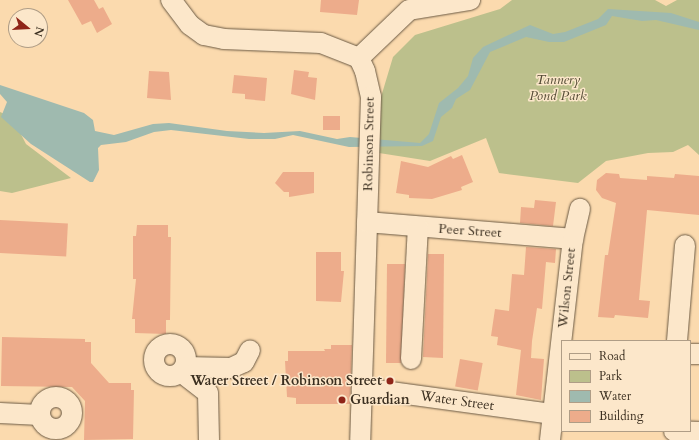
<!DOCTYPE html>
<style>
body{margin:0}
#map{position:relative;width:699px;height:440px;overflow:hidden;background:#fbdaae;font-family:Cardo,serif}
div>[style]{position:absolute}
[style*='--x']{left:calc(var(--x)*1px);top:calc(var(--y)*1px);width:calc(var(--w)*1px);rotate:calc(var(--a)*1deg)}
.green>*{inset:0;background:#bcc08c}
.water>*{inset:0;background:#9fbaaf}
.building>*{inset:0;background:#edac8b;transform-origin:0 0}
.roads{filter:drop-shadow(0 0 1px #6b5a44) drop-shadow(0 0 1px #6b5a44)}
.minor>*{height:20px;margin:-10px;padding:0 10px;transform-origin:10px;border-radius:10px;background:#fce7ca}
.minor>.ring{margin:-10px;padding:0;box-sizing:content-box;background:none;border:20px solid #fce7ca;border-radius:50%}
.dots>*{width:11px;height:11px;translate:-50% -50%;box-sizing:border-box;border:2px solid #fce7ca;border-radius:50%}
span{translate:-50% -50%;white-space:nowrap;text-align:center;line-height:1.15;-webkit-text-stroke:3px #fce7ca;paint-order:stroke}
.park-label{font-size:14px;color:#554c36;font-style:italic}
.street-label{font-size:14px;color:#3b2f20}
.poi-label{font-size:14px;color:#3b2f20;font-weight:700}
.right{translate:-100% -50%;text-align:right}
.left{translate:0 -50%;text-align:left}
.legend{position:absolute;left:561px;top:340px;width:130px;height:92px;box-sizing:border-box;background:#fce7ca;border:1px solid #af9d86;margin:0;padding:5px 7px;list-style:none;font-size:12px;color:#3b2f20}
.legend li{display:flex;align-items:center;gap:8px;height:20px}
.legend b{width:20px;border:1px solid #af9d86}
.north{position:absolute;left:8px;top:8px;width:40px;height:40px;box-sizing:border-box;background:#fce7ca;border:1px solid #af9d86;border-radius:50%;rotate:108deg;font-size:11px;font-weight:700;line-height:16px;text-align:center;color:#3b2f20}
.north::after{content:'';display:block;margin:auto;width:14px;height:18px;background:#8f2418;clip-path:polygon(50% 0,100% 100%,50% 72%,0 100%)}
</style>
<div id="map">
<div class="green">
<div style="clip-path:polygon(512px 0,655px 0,666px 6px,677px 0,699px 0,699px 155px,688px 145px,673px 152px,648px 153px,606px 161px,578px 183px,499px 173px,486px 138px,430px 161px,379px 153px,381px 97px,393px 57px,415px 35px,500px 9px)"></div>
<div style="clip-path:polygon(0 112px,12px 117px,26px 144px,71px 178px,12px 193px,0 191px)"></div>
</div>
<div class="water">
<div style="clip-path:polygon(608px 9px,671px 13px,699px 22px,699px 30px,656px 20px,642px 21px,612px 16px,606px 25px,564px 42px,549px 42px,526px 37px,490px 52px,470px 90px,456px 99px,452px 108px,441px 117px,433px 141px,422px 146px,349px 147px,293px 135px,275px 139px,249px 139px,171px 130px,154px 132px,126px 142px,101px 145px,98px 148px,99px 170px,93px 182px,90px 182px,31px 144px,1px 117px,7px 102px,0 94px,0 85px,84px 113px,93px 120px,95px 131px,114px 135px,153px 124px,169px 123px,227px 131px,264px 133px,300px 131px,337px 139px,350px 137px,420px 143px,429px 134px,439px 103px,458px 88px,468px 76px,473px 58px,483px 47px,530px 25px,553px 34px,565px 32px,598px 19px)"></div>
</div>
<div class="building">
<div style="clip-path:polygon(68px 0,94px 0,99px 9px,103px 7px,112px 24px,97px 33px,91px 21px,82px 25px)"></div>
<div style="clip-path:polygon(321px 0,359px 0,357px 15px,320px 12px)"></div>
<div style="clip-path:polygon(294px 70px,309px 72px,308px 77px,317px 78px,315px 100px,291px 94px)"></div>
<div style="clip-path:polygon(149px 71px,169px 72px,171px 100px,147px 98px)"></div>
<div style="clip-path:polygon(234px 75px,267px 78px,265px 101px,245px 99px,245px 94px,232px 93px)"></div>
<div style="left:323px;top:116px;width:17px;height:14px"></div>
<div style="clip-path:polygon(462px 155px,473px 182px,461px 187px,462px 190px,432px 199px,409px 198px,409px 195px,396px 193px,401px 161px,428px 167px,451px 156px,453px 159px)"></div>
<div style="clip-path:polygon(283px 172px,314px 172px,314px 193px,289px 197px,289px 192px,284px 192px,275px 183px)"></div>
<div style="clip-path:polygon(606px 173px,619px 174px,620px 178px,647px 180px,647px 176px,674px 178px,675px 174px,699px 176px,699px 215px,647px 210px,639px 300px,650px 301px,648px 318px,615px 315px,614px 318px,598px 317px,605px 255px,608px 255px,616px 203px,602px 198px,596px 190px,597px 180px)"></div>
<div style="clip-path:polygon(535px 200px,556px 202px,553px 226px,520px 223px,521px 207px,534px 208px)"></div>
<div style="left:0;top:220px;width:68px;height:33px;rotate:3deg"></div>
<div style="clip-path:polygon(137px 225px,168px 225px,168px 237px,171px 237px,170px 320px,166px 320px,166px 334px,135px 333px,135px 319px,132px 319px,136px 279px,133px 279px,133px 236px,136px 236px)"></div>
<div style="clip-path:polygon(526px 247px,556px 249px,555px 263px,546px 262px,542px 309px,537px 308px,532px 341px,531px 358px,544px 359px,541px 400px,516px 395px,521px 350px,497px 345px,498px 337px,491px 336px,495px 309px,509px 311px,512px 274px,524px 275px)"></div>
<div style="clip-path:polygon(316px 252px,341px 252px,341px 271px,344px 271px,341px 302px,316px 301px)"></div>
<div style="clip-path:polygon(428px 254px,444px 254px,443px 358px,423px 357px)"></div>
<div style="clip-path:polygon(387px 264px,405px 264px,401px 363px,386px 363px)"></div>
<div style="clip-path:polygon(2px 337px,85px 339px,85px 342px,91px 342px,91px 363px,109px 383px,131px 383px,131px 390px,134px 390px,133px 439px,84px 440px,85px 401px,72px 387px,1px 386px)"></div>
<div style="clip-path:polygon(331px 345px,352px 345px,350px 404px,296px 404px,296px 398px,287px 397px,285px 361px,288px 361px,288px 351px,325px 351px,324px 349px,331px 349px)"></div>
<div style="left:460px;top:359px;width:23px;height:28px;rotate:10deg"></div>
</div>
<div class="roads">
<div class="minor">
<div style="--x:171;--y:0;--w:31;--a:53"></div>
<div style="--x:190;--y:25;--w:17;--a:36"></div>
<div style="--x:204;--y:35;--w:20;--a:11"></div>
<div style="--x:224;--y:39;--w:97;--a:2.4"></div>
<div style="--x:321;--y:43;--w:41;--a:21.5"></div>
<div style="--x:359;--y:58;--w:14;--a:65"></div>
<div style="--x:365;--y:71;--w:27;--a:77"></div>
<div style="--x:371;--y:97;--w:343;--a:91.8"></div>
<div style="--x:359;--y:58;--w:69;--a:-43.8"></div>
<div style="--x:409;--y:10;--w:62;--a:-9.3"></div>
<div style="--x:367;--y:222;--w:207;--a:4.7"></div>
<div style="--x:677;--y:341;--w:96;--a:-85.2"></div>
<div class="ring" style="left:154px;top:344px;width:12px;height:12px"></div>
<div style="--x:690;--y:354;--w:9;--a:0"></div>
<div style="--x:411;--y:359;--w:132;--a:-87"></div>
<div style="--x:185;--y:367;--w:46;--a:1.2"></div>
<div style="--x:231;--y:368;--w:14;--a:-25"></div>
<div style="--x:244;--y:362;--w:13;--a:-63"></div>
<div style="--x:181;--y:372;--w:34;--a:38"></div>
<div style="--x:208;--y:393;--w:47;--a:88.8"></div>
<div style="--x:362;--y:388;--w:192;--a:7.8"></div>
<div class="ring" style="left:40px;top:397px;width:12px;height:12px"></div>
<div style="--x:0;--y:413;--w:40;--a:2.9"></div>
<div style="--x:674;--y:431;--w:25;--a:2"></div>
<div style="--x:550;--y:440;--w:202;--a:-83.5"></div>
<div style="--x:573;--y:239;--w:31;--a:-77"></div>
</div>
</div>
<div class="dots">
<div style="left:390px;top:381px;background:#8f2418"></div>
<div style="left:342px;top:400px;background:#8f2418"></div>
</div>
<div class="park-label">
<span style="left:558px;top:88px">Tannery<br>Pond Park</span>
</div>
<div class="street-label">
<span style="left:369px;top:144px;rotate:-89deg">Robinson Street</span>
<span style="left:470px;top:231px;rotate:4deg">Peer Street</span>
<span style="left:567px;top:288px;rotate:-84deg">Wilson Street</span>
<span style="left:457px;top:401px;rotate:8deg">Water Street</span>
</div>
<div class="poi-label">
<span class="right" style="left:382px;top:381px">Water Street / Robinson Street</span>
<span class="left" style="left:350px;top:400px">Guardian</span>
</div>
<ul class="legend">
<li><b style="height:5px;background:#fce7ca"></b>Road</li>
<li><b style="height:11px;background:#bcc08c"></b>Park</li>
<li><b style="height:11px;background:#9fbaaf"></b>Water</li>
<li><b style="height:11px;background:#edac8b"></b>Building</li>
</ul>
<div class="north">N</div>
</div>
